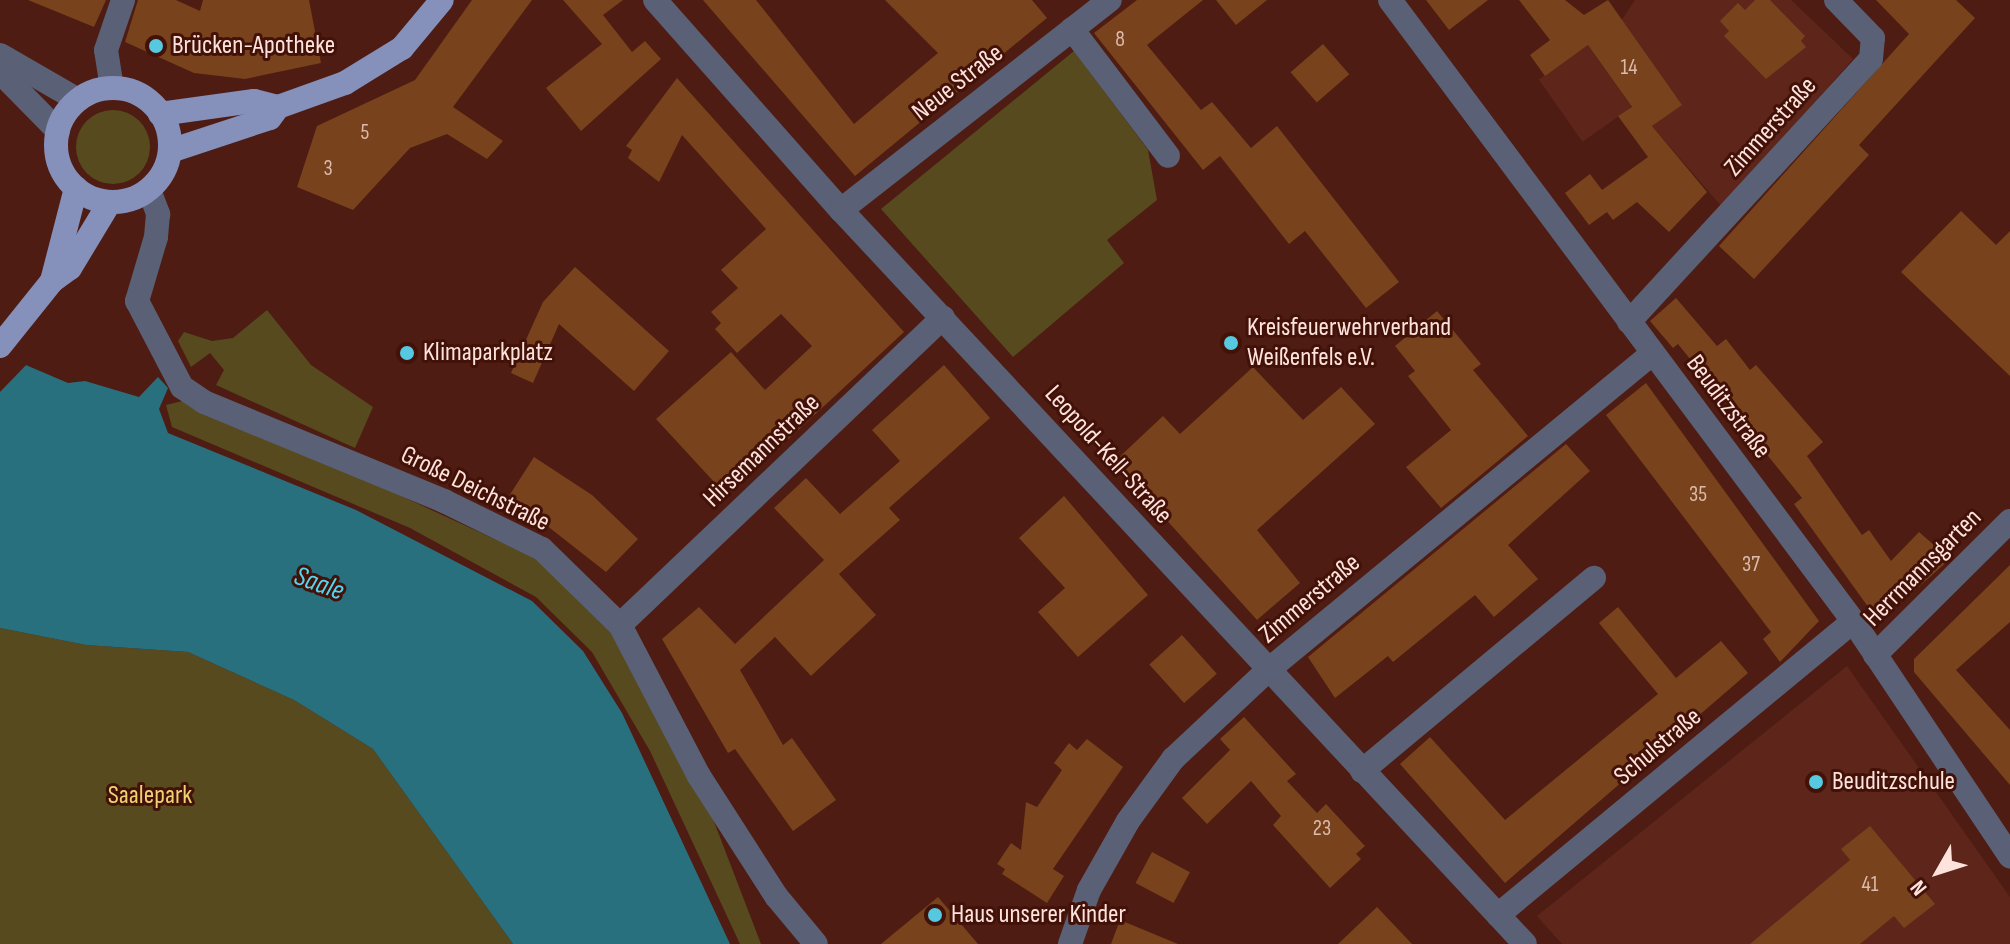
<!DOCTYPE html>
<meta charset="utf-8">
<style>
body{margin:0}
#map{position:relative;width:2010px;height:944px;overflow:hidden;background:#4e1c12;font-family:"Sofia Sans Condensed",sans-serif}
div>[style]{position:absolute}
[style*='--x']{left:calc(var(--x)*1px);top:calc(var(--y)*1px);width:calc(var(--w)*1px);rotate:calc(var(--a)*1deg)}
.built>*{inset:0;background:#5e261a;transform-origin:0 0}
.green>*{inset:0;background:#564a1e}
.round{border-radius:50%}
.water>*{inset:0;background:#29707e}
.pier>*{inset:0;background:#4e1c12}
.building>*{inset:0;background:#78421c;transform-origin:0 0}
.minor>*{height:24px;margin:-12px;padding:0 12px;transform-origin:12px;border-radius:12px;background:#5a6075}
.major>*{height:24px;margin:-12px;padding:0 12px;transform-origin:12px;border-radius:12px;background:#8590bb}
.major>.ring{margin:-12px;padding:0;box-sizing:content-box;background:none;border:24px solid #8590bb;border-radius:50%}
.dots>*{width:22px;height:22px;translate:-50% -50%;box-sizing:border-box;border:4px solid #421108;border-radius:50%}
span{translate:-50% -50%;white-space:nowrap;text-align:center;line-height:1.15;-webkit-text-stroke:6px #421108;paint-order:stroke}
.number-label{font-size:22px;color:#dcbbad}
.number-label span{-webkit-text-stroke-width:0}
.poi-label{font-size:26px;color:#fee3dd}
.left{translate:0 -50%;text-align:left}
.street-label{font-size:26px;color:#fee3dd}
.park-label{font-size:26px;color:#efd373}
.water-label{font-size:28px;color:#51d7f2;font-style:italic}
.north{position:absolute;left:1898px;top:832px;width:80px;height:80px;-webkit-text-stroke:6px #421108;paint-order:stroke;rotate:231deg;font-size:22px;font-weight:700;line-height:32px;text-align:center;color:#fee3dd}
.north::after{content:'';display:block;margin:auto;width:28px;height:36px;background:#fee3dd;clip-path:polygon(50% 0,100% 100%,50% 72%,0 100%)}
</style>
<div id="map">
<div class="built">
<div style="clip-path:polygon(1635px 0,1791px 0,1853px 59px,1722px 207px,1652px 126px,1681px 105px,1621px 21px)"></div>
<div style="left:1588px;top:45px;width:76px;height:60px;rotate:55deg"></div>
<div style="clip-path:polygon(1847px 666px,2010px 897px,2010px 944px,1562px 944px,1537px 916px)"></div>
</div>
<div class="green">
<div style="clip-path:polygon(1074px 51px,1148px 150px,1157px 200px,1107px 240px,1124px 263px,1013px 357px,881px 209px)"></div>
<div class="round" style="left:76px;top:110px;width:74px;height:74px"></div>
<div style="clip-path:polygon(267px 310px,311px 365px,373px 407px,355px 448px,216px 385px,224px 370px,210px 353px,191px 367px,178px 341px,184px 332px,212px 341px,233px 338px)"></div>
<div style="clip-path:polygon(191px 399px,544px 562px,621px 632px,708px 806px,761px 944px,740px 944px,650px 751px,592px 652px,536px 597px,410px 528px,172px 427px,166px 405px)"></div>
<div style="clip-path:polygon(0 628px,86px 645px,188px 652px,294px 700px,373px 749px,513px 944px,0 944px)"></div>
</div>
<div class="water">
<div style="clip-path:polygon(0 354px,68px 383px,85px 381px,139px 397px,158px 377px,168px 388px,159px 409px,168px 433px,356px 510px,532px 601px,583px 651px,622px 713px,730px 944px,513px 944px,373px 749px,294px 700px,188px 652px,86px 645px,0 628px)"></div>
</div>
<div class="pier">
<div style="clip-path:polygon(0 350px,29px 362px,0 392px)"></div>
</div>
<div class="building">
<div style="clip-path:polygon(28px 0,106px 0,94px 27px)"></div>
<div style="clip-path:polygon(138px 0,176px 0,200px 11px,203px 0,309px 0,321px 63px,245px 79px,194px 73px,125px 42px)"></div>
<div style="clip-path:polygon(472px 0,532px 0,453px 107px,503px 141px,487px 159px,447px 134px,410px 148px,353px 210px,297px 187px,317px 126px,415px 80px)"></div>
<div style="clip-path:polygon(563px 0,623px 0,603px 15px,632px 52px,645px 41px,661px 59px,581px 131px,546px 88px,602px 44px)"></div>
<div style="clip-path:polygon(703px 0,756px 0,854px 124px,938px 53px,885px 0,1032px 0,1047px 18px,855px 176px)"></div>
<div style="clip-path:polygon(1137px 0,1203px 0,1147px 45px,1201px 110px,1212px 102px,1251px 148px,1277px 126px,1399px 282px,1366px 308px,1305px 231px,1289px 244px,1220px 156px,1203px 170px,1094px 33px)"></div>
<div style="clip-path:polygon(1216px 0,1267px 0,1236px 25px)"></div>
<div style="clip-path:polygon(1426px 0,1488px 0,1449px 30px)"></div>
<div style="clip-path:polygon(1519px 0,1565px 0,1584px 15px,1608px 0,1682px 105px,1652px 126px,1707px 192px,1669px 232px,1637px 202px,1613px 220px,1607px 212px,1589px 225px,1565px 193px,1590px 174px,1602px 190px,1648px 157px,1618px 116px,1632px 107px,1588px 45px,1545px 76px,1530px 55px,1550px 40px)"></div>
<div style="clip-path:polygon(1755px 0,1770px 0,1805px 36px,1801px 41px,1806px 47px,1766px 79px,1724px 36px,1729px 31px,1720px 21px,1738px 3px,1745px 10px)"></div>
<div style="clip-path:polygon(1876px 0,1956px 0,1975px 18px,1859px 145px,1869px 155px,1754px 279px,1719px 246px,1909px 34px)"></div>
<div style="left:1323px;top:44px;width:40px;height:43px;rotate:49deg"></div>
<div style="clip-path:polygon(677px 78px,904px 332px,727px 496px,656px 419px,731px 352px,765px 390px,812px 346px,781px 314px,737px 353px,715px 329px,721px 323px,711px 312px,738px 288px,721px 270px,766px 229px,682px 135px,659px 182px,628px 158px,632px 150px,626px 146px)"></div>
<div style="clip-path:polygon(1961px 211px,1996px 245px,2010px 231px,2010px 376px,1901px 272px)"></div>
<div style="clip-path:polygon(575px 267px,669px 351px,634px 391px,559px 324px,533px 383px,511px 373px,543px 302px)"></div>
<div style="clip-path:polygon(1676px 298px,1717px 346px,1726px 339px,1750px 370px,1756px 365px,1823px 442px,1807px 456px,1862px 535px,1869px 530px,1891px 561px,1919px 532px,1950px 559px,1879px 622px,1794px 504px,1802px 498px,1678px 344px,1673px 348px,1650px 321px)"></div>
<div style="clip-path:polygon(1437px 311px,1481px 364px,1473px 370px,1528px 436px,1441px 508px,1406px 467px,1451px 430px,1408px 376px,1415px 371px,1395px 346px)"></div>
<div style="clip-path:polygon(944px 365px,990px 418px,889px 508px,900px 520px,839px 574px,876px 615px,811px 676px,775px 637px,740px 670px,783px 745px,792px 738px,836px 800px,793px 831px,735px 749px,728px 753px,662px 639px,699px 607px,735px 644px,824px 560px,774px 508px,806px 478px,840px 514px,900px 461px,872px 430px)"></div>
<div style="clip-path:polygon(1253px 367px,1303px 420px,1341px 387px,1375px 424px,1257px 530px,1300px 583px,1257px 620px,1114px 462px,1163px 416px,1180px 434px)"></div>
<div style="clip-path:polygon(1646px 383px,1819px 621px,1780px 662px,1763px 639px,1771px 632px,1606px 415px)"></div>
<div style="clip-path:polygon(1566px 444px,1590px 471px,1508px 545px,1538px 579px,1494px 617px,1475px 595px,1393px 662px,1388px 656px,1335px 698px,1308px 657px)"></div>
<div style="clip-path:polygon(534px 457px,592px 495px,638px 539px,606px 572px,509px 496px)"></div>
<div style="clip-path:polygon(1064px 496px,1148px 595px,1078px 657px,1038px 612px,1065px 588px,1019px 538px)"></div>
<div style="clip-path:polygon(2010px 565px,2010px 622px,1956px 670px,2010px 730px,2010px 785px,1914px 672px,1914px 659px)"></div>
<div style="clip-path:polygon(1618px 607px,1676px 678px,1721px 641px,1748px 673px,1505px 883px,1400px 764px,1430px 737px,1505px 820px,1658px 694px,1599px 623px)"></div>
<div style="left:1182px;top:635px;width:52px;height:44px;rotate:48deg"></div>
<div style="clip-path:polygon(1244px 717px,1296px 774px,1287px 781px,1317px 813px,1326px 804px,1365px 846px,1356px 854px,1361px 859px,1330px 888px,1273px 825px,1281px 816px,1251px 781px,1207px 824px,1182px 798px,1230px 750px,1220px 739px)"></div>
<div style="clip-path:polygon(1087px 739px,1123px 767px,1053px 869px,1064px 876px,1047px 903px,1002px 874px,1005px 869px,997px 864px,1011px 843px,1021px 850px,1026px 802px,1037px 807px,1062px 770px,1054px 763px,1069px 743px,1077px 750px)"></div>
<div style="clip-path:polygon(1870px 826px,1935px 904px,1904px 928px,1894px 916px,1860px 944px,1750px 944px,1850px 860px,1841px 849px)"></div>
<div style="left:1152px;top:852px;width:43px;height:35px;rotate:28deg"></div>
<div style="clip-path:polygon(938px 897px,978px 944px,881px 944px)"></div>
<div style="clip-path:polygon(1377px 907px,1412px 944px,1338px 944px)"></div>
<div style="clip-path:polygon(1120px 920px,1178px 944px,1111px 944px)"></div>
</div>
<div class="minor">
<div style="--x:655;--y:0;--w:281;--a:48.5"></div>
<div style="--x:841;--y:210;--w:1003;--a:47.02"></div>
<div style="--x:1390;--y:0;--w:775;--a:53.29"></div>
<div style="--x:1853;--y:621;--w:283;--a:56.3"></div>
<div style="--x:1072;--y:29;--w:159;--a:52.9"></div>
<div style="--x:0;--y:55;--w:90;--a:30"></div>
<div style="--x:0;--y:72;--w:83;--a:45.5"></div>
<div style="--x:112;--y:88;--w:38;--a:-99"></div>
<div style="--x:106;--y:50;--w:53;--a:-71.2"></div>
<div style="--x:149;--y:190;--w:26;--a:69"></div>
<div style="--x:158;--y:214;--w:23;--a:95"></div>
<div style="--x:156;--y:237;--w:67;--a:106.5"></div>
<div style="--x:137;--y:301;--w:97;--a:62.4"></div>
<div style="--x:182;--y:387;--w:27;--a:34"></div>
<div style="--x:204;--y:402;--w:260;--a:22.4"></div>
<div style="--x:444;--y:501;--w:109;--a:26.1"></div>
<div style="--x:542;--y:549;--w:109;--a:44.3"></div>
<div style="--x:620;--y:625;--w:170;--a:62.4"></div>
<div style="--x:699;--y:776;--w:143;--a:57.3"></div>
<div style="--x:776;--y:896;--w:62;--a:50.2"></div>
<div style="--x:841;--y:210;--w:341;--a:-38"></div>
<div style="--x:1629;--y:322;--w:357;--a:-47.4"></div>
<div style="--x:1871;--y:59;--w:21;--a:-85"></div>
<div style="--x:1873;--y:38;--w:53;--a:-134.2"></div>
<div style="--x:620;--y:625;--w:446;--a:-43.6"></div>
<div style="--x:1875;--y:655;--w:190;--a:-44.8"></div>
<div style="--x:1362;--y:771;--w:302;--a:-39.8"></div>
<div style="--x:1498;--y:915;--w:461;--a:-39.6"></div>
<div style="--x:1070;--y:944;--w:57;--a:-70.6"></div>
<div style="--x:1089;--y:890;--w:79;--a:-60.5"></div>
<div style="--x:1128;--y:821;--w:77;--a:-54"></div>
<div style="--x:1173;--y:759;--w:129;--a:-43.1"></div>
<div style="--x:1267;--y:671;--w:500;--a:-39.48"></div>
</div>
<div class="major">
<div class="ring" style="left:56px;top:88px;width:90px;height:90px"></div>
<div style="--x:160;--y:114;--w:95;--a:-7.9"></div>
<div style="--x:254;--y:101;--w:25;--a:14"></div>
<div style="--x:278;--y:107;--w:71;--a:-19.7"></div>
<div style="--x:345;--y:83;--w:67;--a:-31.6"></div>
<div style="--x:402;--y:48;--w:62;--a:-50.2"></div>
<div style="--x:170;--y:151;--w:105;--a:-18.3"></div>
<div style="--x:270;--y:118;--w:14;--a:-54"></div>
<div style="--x:52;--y:281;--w:96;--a:-75.5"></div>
<div style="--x:0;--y:346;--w:83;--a:-51.3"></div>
<div style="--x:52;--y:281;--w:22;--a:-36"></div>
<div style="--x:70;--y:268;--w:77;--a:-58.8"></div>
</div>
<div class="dots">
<div style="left:156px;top:46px;background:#56c9e1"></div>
<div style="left:1231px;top:343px;background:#56c9e1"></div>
<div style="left:407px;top:353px;background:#56c9e1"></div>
<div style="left:1816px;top:782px;background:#56c9e1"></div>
<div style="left:935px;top:915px;background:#56c9e1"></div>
</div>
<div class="number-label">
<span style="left:1120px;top:40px">8</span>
<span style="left:1629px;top:68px">14</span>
<span style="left:365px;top:133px">5</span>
<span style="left:328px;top:169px">3</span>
<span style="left:1698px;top:495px">35</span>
<span style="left:1751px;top:565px">37</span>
<span style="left:1322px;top:829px">23</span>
<span style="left:1870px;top:885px">41</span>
</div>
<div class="poi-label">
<span class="left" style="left:172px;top:46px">Brücken-Apotheke</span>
<span class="left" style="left:1247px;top:343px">Kreisfeuerwehrverband<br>Weißenfels e.V.</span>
<span class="left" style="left:423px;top:353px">Klimaparkplatz</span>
<span class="left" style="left:1832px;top:782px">Beuditzschule</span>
<span class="left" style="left:951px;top:915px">Haus unserer Kinder</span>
</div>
<div class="street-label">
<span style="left:958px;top:83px;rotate:-38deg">Neue Straße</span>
<span style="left:1771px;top:127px;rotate:-48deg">Zimmerstraße</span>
<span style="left:1728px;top:407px;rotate:53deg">Beuditzstraße</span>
<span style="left:762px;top:451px;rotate:-44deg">Hirsemannstraße</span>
<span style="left:1108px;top:455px;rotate:48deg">Leopold-Kell-Straße</span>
<span style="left:475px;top:489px;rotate:26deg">Große Deichstraße</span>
<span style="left:1923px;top:568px;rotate:-45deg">Herrmannsgarten</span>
<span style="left:1310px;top:599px;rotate:-40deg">Zimmerstraße</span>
<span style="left:1658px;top:747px;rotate:-40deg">Schulstraße</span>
</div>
<div class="park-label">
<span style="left:150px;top:796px">Saalepark</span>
</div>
<div class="water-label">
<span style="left:319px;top:584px;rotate:20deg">Saale</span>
</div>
<div class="north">N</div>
</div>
